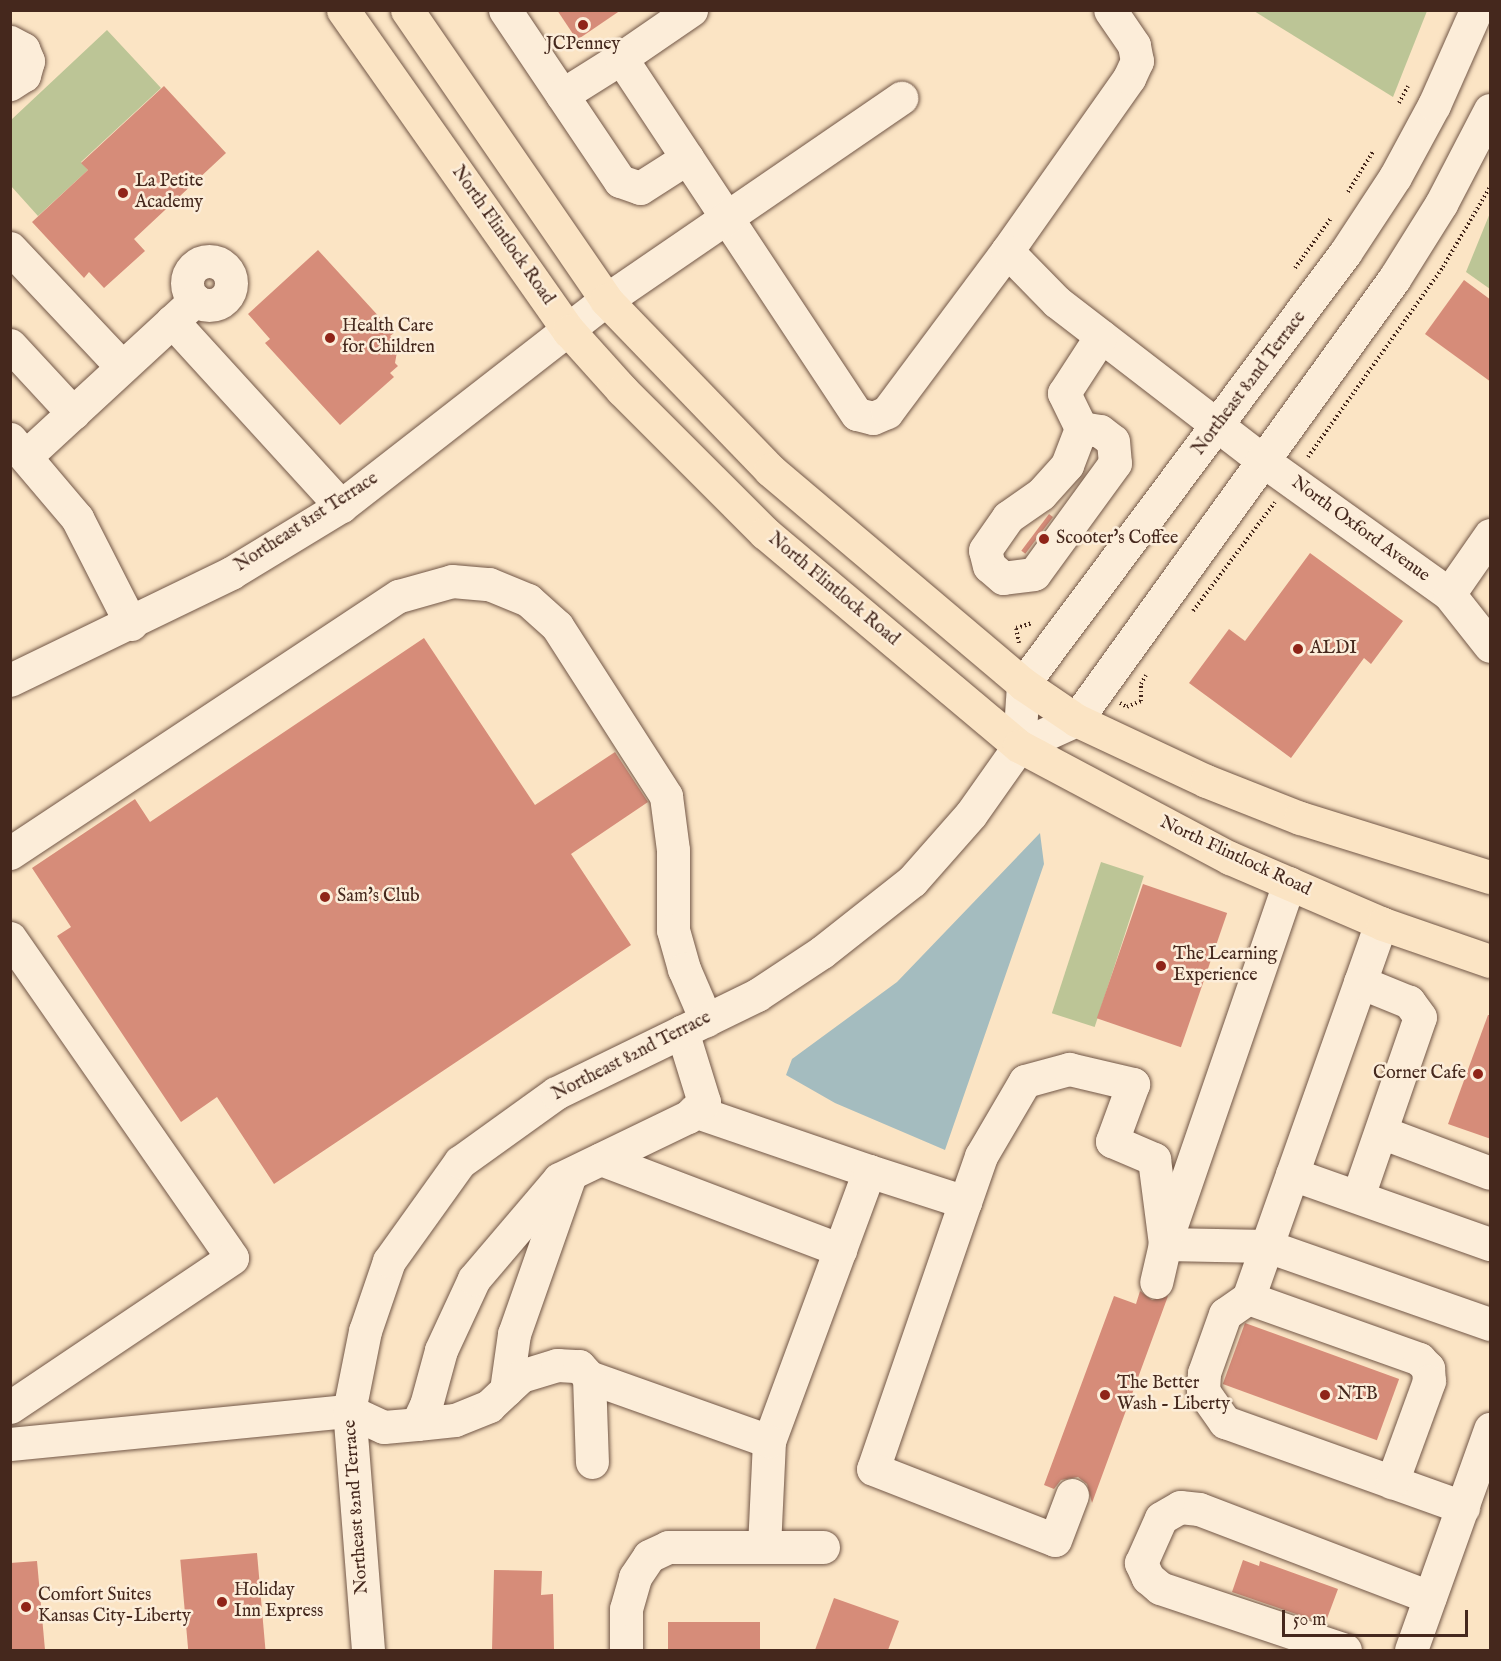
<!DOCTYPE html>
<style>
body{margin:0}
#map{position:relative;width:1501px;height:1661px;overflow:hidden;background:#fbe4c4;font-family:"IM FELL English",serif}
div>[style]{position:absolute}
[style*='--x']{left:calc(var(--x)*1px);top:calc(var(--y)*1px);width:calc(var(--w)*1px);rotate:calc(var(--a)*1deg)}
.green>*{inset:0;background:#bcc596;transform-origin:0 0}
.water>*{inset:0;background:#a4bcbf}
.building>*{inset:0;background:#d68c79;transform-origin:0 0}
.path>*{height:4px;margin-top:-2px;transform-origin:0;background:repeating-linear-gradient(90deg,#45281d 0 1.5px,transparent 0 4.5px)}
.roads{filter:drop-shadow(0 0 2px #725747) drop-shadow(0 0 2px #725747)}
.minor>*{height:33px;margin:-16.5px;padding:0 16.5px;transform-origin:16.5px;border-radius:16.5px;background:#fcedd9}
.minor>.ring{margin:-16.5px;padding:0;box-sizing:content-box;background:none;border:33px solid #fcedd9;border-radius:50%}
.major>*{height:33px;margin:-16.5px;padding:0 16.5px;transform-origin:16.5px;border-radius:16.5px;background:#fbe4c4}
.dots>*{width:16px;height:16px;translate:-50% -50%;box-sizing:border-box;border:3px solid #fcedd9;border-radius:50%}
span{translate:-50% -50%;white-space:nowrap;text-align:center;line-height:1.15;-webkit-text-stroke:5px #fcedd9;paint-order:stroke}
.poi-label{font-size:18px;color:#45281d}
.left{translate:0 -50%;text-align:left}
.right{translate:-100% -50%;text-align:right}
.street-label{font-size:18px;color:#45281d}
.frame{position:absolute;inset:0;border:12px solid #45281d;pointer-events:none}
.scale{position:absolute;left:1282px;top:1610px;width:186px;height:27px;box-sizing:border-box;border:3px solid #45281d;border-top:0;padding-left:8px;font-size:18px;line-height:21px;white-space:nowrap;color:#45281d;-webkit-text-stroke:4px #fcedd9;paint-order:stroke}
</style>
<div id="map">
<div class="green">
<div style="clip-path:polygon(1254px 11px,1427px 11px,1393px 97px)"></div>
<div style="clip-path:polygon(107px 30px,161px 88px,81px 162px,88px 170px,38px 216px,11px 186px,11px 120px)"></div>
<div style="clip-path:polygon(1490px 213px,1490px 289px,1466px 272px)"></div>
<div style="left:1101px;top:862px;width:45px;height:159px;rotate:18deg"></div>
</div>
<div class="water">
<div style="clip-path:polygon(1040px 833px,1044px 864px,945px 1150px,835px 1103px,786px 1075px,792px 1059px,897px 982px)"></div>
</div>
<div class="building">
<div style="clip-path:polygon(557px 10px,621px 10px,577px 40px)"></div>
<div style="clip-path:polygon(164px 86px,226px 153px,134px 239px,145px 251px,104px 288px,89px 272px,84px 278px,32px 222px,88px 170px,81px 163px)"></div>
<div style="clip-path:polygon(318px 250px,394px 333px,390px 336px,398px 346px,395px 363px,398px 366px,390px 373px,394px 377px,340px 425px,265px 343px,270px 339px,248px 314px)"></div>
<div style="clip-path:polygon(1464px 280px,1491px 300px,1491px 382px,1425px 334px)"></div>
<div style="left:1049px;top:514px;width:5px;height:46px;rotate:37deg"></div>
<div style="clip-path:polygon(1310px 553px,1403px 621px,1371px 664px,1364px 658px,1291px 758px,1189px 683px,1229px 629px,1245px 641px)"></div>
<div style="clip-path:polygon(424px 638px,535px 805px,615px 752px,648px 802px,571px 854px,631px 945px,274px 1184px,217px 1097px,181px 1122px,57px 936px,71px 927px,32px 868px,135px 799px,150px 822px)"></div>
<div style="left:1143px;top:884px;width:89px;height:142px;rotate:19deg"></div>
<div style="clip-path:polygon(1488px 1015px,1491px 1015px,1491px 1139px,1448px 1124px)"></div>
<div style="clip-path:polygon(1140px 1291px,1152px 1300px,1168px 1296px,1092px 1503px,1087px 1484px,1078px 1477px,1061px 1480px,1054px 1489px,1044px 1485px,1114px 1296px,1136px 1304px)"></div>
<div style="left:1245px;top:1323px;width:164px;height:65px;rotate:20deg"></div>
<div style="left:257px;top:1553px;width:97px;height:77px;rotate:85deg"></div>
<div style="clip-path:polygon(1243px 1560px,1259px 1566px,1260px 1561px,1338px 1589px,1325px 1624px,1232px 1592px)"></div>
<div style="clip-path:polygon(37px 1561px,45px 1650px,10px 1650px,10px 1563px)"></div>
<div style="clip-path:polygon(494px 1570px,542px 1571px,541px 1595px,553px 1594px,554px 1650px,492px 1650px)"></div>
<div style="clip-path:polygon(834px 1598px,899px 1621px,888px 1650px,815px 1650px)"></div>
<div style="left:760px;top:1622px;width:28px;height:92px;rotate:90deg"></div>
</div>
<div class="path">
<div style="--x:1399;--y:103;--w:19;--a:-62"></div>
<div style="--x:1348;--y:192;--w:49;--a:-58.2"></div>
<div style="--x:1295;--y:268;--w:62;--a:-54.2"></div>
<div style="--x:1308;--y:457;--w:233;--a:-54.6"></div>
<div style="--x:1443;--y:267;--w:93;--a:-59.6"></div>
<div style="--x:1193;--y:611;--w:136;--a:-53"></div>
<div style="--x:1019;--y:643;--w:15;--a:-101"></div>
<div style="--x:1016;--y:628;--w:17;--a:-17"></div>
<div style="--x:1120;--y:703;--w:8;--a:30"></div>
<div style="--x:1127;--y:707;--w:15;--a:-23"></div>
<div style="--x:1141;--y:701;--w:17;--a:-90"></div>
<div style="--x:1141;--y:684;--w:10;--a:-61"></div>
</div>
<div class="roads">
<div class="minor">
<div style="--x:505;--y:10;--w:206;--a:56.1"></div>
<div style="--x:620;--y:181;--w:21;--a:19"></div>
<div style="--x:640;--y:188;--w:56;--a:-32.6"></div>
<div style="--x:10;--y:42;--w:15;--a:28"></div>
<div style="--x:23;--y:49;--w:13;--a:67"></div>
<div style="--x:28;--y:61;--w:15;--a:106"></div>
<div style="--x:24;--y:75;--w:17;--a:147"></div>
<div style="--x:621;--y:58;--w:85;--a:-34.4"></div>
<div style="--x:562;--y:95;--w:70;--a:-32.1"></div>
<div style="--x:621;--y:58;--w:427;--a:56.5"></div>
<div style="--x:857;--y:414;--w:16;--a:14"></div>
<div style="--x:873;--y:418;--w:15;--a:-23"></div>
<div style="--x:887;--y:412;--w:201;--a:-53.3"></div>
<div style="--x:1007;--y:251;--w:212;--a:-54.8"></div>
<div style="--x:1129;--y:78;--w:19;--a:-65"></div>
<div style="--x:1137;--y:61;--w:16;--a:-101"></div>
<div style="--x:1134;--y:45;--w:42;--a:-124.4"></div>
<div style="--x:10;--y:248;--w:163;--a:46.7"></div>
<div style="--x:1007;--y:251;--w:71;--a:45.6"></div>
<div style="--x:1057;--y:302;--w:259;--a:37.6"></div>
<div style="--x:1262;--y:460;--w:230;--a:35.6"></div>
<div style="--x:1449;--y:594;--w:66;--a:51.7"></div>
<div class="ring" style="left:187px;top:261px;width:11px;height:11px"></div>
<div style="--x:172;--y:321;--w:251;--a:47.6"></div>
<div style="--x:10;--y:345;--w:93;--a:47.2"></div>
<div style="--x:1081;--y:428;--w:19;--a:9"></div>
<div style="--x:1100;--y:431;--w:16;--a:38"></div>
<div style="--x:1113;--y:441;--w:22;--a:85"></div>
<div style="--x:1115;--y:463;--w:137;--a:126.1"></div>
<div style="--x:1034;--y:574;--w:31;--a:173"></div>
<div style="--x:1003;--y:578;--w:18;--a:-139"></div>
<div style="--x:989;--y:566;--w:16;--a:-104"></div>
<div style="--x:985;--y:550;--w:40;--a:-55.1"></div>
<div style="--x:1008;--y:517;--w:40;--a:-34.9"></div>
<div style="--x:1041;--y:494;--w:39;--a:-48"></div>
<div style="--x:1067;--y:465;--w:40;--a:-69"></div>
<div style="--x:1081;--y:428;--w:39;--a:-116"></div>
<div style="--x:1064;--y:393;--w:68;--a:-57"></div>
<div style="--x:10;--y:439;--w:104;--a:49.7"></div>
<div style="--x:77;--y:518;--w:119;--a:63"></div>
<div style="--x:26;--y:456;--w:230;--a:-42.7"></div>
<div style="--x:1449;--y:594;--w:72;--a:-55.2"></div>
<div style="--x:10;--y:680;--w:246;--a:-25.8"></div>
<div style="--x:231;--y:573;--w:129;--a:-31.3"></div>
<div style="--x:341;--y:506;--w:336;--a:-37.9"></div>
<div style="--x:606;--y:300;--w:358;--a:-34.4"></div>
<div style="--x:1019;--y:746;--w:62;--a:-86.3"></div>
<div style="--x:1023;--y:684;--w:538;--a:-53.24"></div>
<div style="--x:1345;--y:253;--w:91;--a:-56.7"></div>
<div style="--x:1395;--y:177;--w:82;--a:-61.6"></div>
<div style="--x:1434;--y:105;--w:104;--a:-66.1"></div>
<div style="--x:10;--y:853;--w:466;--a:-33.5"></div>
<div style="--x:399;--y:596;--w:55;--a:-15.8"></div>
<div style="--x:452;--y:581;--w:37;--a:5"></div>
<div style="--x:489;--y:584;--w:42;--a:22.3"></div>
<div style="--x:528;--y:600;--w:39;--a:42"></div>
<div style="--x:557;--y:626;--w:202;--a:57.3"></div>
<div style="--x:666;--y:796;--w:54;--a:82.6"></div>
<div style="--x:673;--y:850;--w:80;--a:90"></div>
<div style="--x:673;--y:930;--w:41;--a:74.2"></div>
<div style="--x:684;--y:969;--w:56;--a:66.7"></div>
<div style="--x:1289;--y:883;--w:382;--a:109"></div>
<div style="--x:1165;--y:1244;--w:102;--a:1.1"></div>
<div style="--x:1267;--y:1246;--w:236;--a:19.3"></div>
<div style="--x:1381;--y:923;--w:398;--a:109.5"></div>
<div style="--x:1248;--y:1298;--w:28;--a:145"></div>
<div style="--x:1225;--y:1314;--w:63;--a:109.6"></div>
<div style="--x:1204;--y:1373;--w:18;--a:93"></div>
<div style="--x:1203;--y:1391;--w:38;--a:55"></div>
<div style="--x:1225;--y:1422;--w:253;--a:19.7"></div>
<div style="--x:10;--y:938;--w:389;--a:55.2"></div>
<div style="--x:232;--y:1258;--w:267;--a:146.1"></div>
<div style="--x:694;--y:1111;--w:185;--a:18.9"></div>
<div style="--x:869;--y:1171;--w:288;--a:110.3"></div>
<div style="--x:769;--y:1441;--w:106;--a:92.7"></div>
<div style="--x:1381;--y:1132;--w:116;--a:20.6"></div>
<div style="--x:601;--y:1159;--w:256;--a:20.8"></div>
<div style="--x:869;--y:1171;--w:101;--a:17.9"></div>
<div style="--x:965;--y:1202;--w:282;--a:109"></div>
<div style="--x:873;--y:1469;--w:195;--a:21.3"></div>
<div style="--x:1055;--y:1540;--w:48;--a:-69.3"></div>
<div style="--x:1292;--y:1174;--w:210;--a:19.5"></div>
<div style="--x:1358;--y:1196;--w:189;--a:-70.9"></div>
<div style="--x:1420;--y:1017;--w:19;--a:-126"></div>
<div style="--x:1409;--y:1002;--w:53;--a:-157.8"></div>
<div style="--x:965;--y:1202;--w:49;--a:-70.8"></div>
<div style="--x:981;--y:1156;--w:87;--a:-59.6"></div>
<div style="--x:1025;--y:1081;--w:46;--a:-15.3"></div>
<div style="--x:1069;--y:1069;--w:66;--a:13.2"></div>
<div style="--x:1133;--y:1084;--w:61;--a:110.2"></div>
<div style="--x:1112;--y:1141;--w:46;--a:23.2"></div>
<div style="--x:1154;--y:1159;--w:86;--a:82.6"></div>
<div style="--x:1165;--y:1244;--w:39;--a:103"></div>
<div style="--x:1248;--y:1298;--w:182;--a:19.6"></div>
<div style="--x:1419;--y:1359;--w:13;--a:45"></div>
<div style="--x:1428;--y:1368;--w:13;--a:86"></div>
<div style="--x:1429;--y:1381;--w:108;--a:110.1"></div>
<div style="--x:589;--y:1377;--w:191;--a:19.6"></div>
<div style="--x:506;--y:1390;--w:57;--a:-81.9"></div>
<div style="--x:514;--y:1334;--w:165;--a:-70.6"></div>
<div style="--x:417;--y:1424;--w:38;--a:-6"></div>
<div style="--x:455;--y:1420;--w:37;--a:-22"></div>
<div style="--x:489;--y:1406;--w:44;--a:-43.2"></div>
<div style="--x:521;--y:1376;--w:38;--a:-17"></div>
<div style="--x:557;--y:1365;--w:22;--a:3"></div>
<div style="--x:579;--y:1366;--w:15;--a:48"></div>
<div style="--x:589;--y:1377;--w:85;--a:88"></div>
<div style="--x:10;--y:1444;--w:341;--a:-5.6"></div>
<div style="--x:349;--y:1411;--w:38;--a:25"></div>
<div style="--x:384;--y:1427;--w:33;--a:-5"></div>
<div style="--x:417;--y:1424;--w:21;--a:-65"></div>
<div style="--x:426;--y:1405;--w:57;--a:-74.7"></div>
<div style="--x:441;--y:1350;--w:78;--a:-65.1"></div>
<div style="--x:474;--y:1279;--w:131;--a:-49.6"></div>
<div style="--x:559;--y:1179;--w:143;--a:-25.7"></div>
<div style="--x:688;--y:1117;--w:22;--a:-43"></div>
<div style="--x:704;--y:1102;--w:74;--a:-107.2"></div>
<div style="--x:368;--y:1650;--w:240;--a:-94.5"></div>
<div style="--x:349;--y:1411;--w:82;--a:-78.7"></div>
<div style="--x:365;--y:1331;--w:74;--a:-71.1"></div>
<div style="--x:389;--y:1261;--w:122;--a:-54.4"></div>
<div style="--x:460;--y:1162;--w:118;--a:-35.7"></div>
<div style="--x:556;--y:1093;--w:224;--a:-26"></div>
<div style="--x:757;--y:995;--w:78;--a:-33.5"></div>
<div style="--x:822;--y:952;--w:115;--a:-38.3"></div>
<div style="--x:912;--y:881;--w:89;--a:-48.6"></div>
<div style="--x:971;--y:814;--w:83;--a:-54.8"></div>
<div style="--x:1019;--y:746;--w:63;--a:-24.5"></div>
<div style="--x:1076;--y:720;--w:544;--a:-54.21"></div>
<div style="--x:1394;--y:279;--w:89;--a:-57.9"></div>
<div style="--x:1441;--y:204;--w:106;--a:-62.5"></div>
<div style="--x:626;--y:1650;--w:41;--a:-90"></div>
<div style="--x:626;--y:1609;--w:33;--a:-74"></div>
<div style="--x:635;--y:1577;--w:25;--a:-56"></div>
<div style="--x:649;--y:1556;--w:21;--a:-25"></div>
<div style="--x:668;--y:1547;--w:155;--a:0"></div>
<div style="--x:1345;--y:1650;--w:195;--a:-161.5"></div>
<div style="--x:1160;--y:1588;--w:16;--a:-140"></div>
<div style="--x:1148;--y:1578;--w:17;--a:-115"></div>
<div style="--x:1141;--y:1563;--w:49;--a:-66"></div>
<div style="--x:1161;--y:1518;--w:22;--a:-30"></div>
<div style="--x:1180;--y:1507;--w:19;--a:6"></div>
<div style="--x:1199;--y:1509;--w:247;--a:20.9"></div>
<div style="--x:1411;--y:1650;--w:235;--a:-70.3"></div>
</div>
<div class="major">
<div style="--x:343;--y:10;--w:393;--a:54.9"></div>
<div style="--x:569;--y:331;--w:79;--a:48.1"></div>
<div style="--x:622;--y:390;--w:202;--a:45"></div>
<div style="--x:765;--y:533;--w:331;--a:40"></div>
<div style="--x:1019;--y:746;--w:239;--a:28"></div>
<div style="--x:1230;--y:858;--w:167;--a:23.3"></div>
<div style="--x:1383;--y:924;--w:113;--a:19.1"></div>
<div style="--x:407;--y:10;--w:352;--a:55.5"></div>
<div style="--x:606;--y:300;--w:236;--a:46"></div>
<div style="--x:770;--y:470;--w:331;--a:40.2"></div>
<div style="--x:1023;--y:684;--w:64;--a:34.2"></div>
<div style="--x:1076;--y:720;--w:144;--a:25.1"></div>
<div style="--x:1206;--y:781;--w:101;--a:21.5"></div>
<div style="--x:1300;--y:818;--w:199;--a:17.3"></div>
</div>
</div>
<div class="dots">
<div style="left:583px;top:25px;background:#8f2418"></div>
<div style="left:123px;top:193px;background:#8f2418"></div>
<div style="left:330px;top:338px;background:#8f2418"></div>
<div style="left:1044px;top:539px;background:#8f2418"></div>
<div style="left:1298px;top:649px;background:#8f2418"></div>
<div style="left:325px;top:897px;background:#8f2418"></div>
<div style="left:1161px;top:966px;background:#8f2418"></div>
<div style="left:1478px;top:1074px;background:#8f2418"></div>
<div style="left:1105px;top:1395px;background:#8f2418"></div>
<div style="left:1325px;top:1395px;background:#8f2418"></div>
<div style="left:222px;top:1602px;background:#8f2418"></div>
<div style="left:26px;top:1607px;background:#8f2418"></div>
</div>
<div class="poi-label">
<span style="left:583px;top:45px">JCPenney</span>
<span class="left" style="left:135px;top:193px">La Petite<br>Academy</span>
<span class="left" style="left:342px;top:338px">Health Care<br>for Children</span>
<span class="left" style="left:1056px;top:539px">Scooter's Coffee</span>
<span class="left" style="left:1310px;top:649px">ALDI</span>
<span class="left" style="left:337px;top:897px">Sam's Club</span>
<span class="left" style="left:1173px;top:966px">The Learning<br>Experience</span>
<span class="right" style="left:1466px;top:1074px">Corner Cafe</span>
<span class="left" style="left:1117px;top:1395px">The Better<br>Wash - Liberty</span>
<span class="left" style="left:1337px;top:1395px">NTB</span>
<span class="left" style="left:234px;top:1602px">Holiday<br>Inn Express</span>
<span class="left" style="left:38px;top:1607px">Comfort Suites<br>Kansas City-Liberty</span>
</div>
<div class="street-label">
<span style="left:502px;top:236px;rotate:55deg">North Flintlock Road</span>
<span style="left:1250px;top:384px;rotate:-53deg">Northeast 82nd Terrace</span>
<span style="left:307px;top:523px;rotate:-33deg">Northeast 81st Terrace</span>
<span style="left:1360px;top:530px;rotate:36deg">North Oxford Avenue</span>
<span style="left:833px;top:590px;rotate:40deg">North Flintlock Road</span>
<span style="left:1235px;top:857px;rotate:25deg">North Flintlock Road</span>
<span style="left:632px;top:1057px;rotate:-27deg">Northeast 82nd Terrace</span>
<span style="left:357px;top:1507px;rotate:-94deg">Northeast 82nd Terrace</span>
</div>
<div class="frame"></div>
<div class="scale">50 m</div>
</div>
